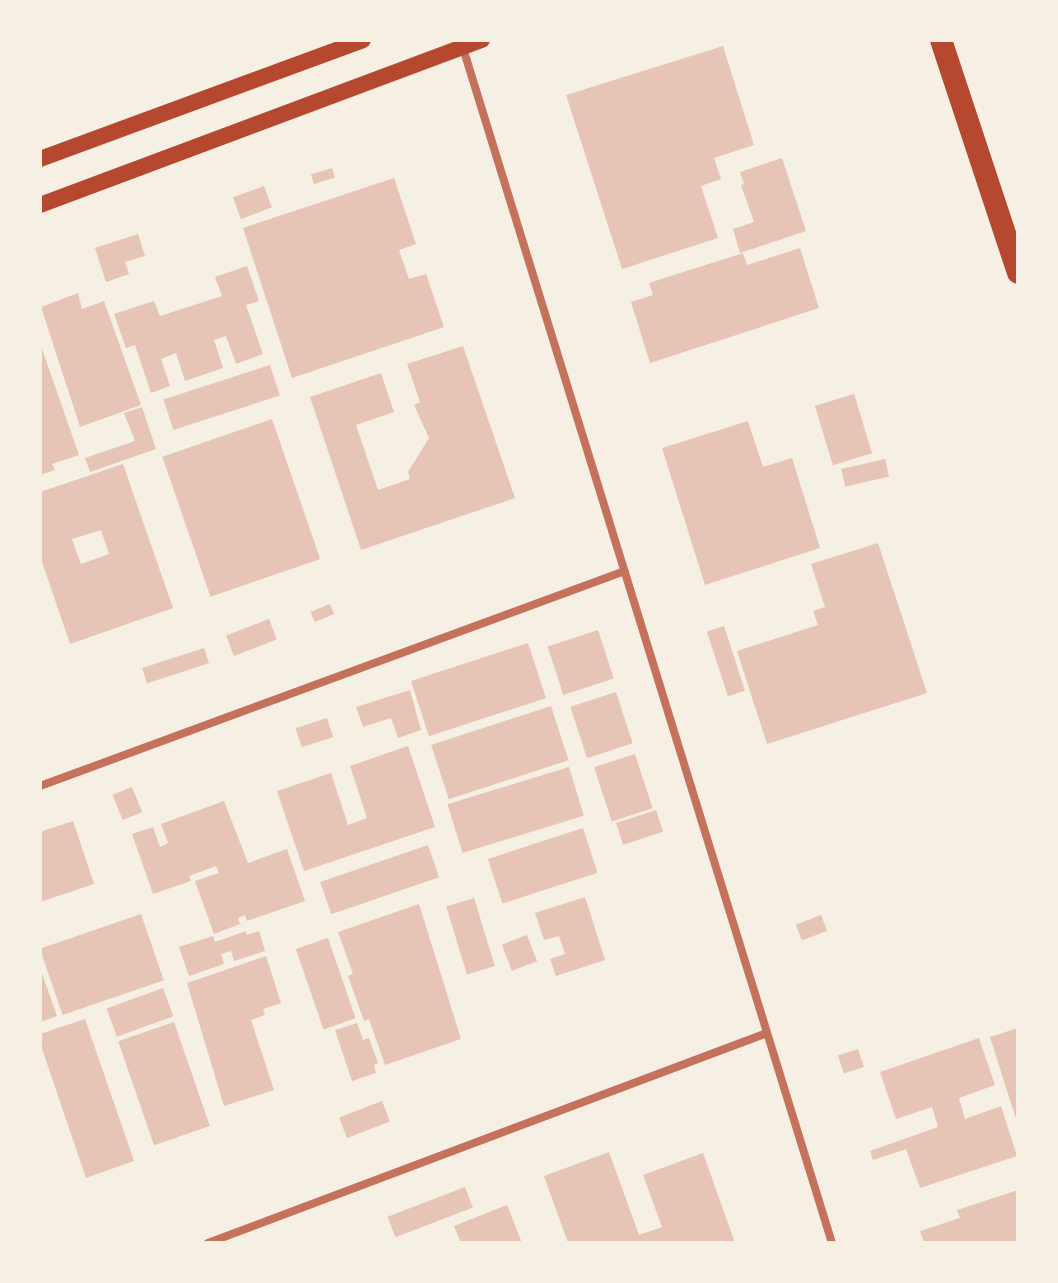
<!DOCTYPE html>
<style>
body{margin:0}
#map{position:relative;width:1058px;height:1283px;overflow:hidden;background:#f6efe4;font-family:"IBM Plex Sans",sans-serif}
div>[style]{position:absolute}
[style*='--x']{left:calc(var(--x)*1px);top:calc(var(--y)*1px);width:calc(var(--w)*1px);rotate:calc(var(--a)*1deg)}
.building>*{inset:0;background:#e6c5b7;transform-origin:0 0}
.minor>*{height:8px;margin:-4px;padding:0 4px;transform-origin:4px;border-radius:4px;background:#c5725c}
.secondary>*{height:16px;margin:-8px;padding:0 8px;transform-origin:8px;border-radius:8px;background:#b5482f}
.trunk>*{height:22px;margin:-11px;padding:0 11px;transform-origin:11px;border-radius:11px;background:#b5482f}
span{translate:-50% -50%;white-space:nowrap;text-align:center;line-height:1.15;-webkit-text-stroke:8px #f6efe4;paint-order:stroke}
.frame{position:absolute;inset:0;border:42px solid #f6efe4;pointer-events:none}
</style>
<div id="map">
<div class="building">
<div style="clip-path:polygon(723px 46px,754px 145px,714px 158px,721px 179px,701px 186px,718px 238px,622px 269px,566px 95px)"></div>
<div style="clip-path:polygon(782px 158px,806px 231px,740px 253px,733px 229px,754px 222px,741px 185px,744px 184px,740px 172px)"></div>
<div style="left:332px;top:168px;width:10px;height:22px;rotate:73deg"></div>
<div style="clip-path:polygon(394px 178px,416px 244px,399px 250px,409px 279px,426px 274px,444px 327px,292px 378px,243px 228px)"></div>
<div style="left:264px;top:186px;width:23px;height:33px;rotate:70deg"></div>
<div style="clip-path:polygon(138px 234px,145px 256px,125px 262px,129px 274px,106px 282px,95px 248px)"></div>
<div style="clip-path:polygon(800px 248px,819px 308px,650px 363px,631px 302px,653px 295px,649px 283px,743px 253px,747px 265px)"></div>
<div style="clip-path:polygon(247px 266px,259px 301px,246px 305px,263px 354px,236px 364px,226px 336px,214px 340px,223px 368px,185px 381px,176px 353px,161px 359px,170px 386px,151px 393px,135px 345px,126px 348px,114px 314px,154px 301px,160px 316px,222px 296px,215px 277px)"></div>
<div style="clip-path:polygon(78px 293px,82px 309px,104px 301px,141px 405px,80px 427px,41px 307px)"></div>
<div style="clip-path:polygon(40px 343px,79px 455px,52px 464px,55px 470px,40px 475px)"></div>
<div style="clip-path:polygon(463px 346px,515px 498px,361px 550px,310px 397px,381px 373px,394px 412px,356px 425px,378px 490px,410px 479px,408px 472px,429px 438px,414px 405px,420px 402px,407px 364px)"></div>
<div style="left:270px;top:365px;width:32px;height:112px;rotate:72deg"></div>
<div style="left:854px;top:394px;width:62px;height:41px;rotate:73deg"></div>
<div style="clip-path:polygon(142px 407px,156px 449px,90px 472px,85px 458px,135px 441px,124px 413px)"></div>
<div style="left:272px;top:419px;width:148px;height:116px;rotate:71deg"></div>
<div style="clip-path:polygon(748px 421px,763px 467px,792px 458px,820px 548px,705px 585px,662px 448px)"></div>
<div style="left:885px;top:459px;width:18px;height:45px;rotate:77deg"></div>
<div style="clip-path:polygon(evenodd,123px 464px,173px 608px,70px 644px,40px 556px,40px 492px,123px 464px,101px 530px,109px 554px,81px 564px,72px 539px,101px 530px)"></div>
<div style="clip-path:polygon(878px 543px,927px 693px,767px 744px,737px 651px,818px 625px,813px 611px,825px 607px,811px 564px)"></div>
<div style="left:330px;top:604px;width:11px;height:21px;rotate:68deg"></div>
<div style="left:269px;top:619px;width:22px;height:46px;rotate:69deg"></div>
<div style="left:724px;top:626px;width:68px;height:18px;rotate:72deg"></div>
<div style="left:598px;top:630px;width:51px;height:53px;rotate:72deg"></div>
<div style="left:528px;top:643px;width:58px;height:123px;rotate:72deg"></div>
<div style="left:204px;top:648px;width:16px;height:65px;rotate:72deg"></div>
<div style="clip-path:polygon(410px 690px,421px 730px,398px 738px,391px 718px,363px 727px,356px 707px)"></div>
<div style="left:616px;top:692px;width:54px;height:48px;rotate:72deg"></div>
<div style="left:551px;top:706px;width:57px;height:126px;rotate:72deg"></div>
<div style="left:327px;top:718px;width:20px;height:33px;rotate:72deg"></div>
<div style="clip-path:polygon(408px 746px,435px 827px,304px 871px,277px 791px,331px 773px,348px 825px,367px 818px,350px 766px)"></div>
<div style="left:635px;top:754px;width:57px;height:43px;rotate:72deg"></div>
<div style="left:569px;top:767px;width:51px;height:127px;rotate:73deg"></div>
<div style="left:132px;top:787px;width:27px;height:21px;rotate:68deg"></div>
<div style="clip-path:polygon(224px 801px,248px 863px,287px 849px,305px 901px,247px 921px,245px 915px,238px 918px,240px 924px,214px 934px,195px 881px,219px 873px,216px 866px,189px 876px,191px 881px,153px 894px,132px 834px,153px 827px,160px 847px,168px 843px,161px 824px)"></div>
<div style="left:656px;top:810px;width:23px;height:42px;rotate:72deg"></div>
<div style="clip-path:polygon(73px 821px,94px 884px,40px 902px,40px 832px)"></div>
<div style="left:583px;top:828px;width:47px;height:100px;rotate:72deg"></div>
<div style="left:428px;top:845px;width:34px;height:114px;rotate:71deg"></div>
<div style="clip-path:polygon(585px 897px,605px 960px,556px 976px,550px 959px,565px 954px,559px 936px,544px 940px,535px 913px)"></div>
<div style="left:474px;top:898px;width:71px;height:29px;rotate:73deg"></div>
<div style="clip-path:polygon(419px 904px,461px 1039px,385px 1065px,369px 1019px,364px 1021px,348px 976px,353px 974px,338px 932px)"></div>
<div style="left:141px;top:914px;width:70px;height:107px;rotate:71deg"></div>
<div style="left:821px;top:915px;width:17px;height:27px;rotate:69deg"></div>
<div style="clip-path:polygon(246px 931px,247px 935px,259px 931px,265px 951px,234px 961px,231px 951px,221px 954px,224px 964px,189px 976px,179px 947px,213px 936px,215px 942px)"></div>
<div style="left:527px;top:935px;width:28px;height:27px;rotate:69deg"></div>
<div style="left:328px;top:938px;width:85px;height:34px;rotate:71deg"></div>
<div style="clip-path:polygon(266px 956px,281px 1003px,263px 1009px,265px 1015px,251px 1020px,274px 1090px,224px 1106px,187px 983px)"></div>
<div style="clip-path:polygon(40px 968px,57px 1016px,40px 1022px)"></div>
<div style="left:163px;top:988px;width:30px;height:60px;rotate:70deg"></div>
<div style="clip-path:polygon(85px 1019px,134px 1161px,86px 1178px,40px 1043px,40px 1034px)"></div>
<div style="left:174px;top:1022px;width:110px;height:59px;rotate:71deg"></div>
<div style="clip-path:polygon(357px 1023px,363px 1040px,369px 1038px,378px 1063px,374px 1065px,376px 1073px,352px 1081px,335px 1030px)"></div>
<div style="clip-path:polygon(1018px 1028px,1018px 1122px,1017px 1122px,990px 1037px)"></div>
<div style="clip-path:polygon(979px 1038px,995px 1085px,959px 1098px,965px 1119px,1001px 1106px,1017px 1156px,920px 1188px,906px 1149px,873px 1160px,870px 1151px,938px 1127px,932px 1107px,896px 1119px,880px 1072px)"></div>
<div style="left:858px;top:1049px;width:19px;height:21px;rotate:72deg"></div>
<div style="left:382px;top:1101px;width:22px;height:46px;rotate:69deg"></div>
<div style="clip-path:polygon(609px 1152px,639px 1235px,662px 1227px,643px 1175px,703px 1153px,735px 1243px,568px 1243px,544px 1176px)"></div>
<div style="left:465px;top:1187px;width:22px;height:83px;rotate:69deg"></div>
<div style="clip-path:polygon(1018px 1190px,1018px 1243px,924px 1243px,920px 1231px,960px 1218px,957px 1210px)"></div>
<div style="clip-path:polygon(507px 1205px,522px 1243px,461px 1243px,454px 1226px)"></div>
</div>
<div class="minor">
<div style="--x:463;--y:48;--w:1251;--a:72.84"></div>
<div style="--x:40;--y:786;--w:623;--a:-20.18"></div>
<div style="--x:208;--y:1243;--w:597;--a:-20.59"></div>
</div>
<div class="secondary">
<div style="--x:40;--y:159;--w:344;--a:-20.2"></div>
<div style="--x:40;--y:205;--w:472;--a:-20.5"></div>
</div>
<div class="trunk">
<div style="--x:941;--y:40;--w:245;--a:71.7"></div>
</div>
<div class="frame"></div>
</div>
